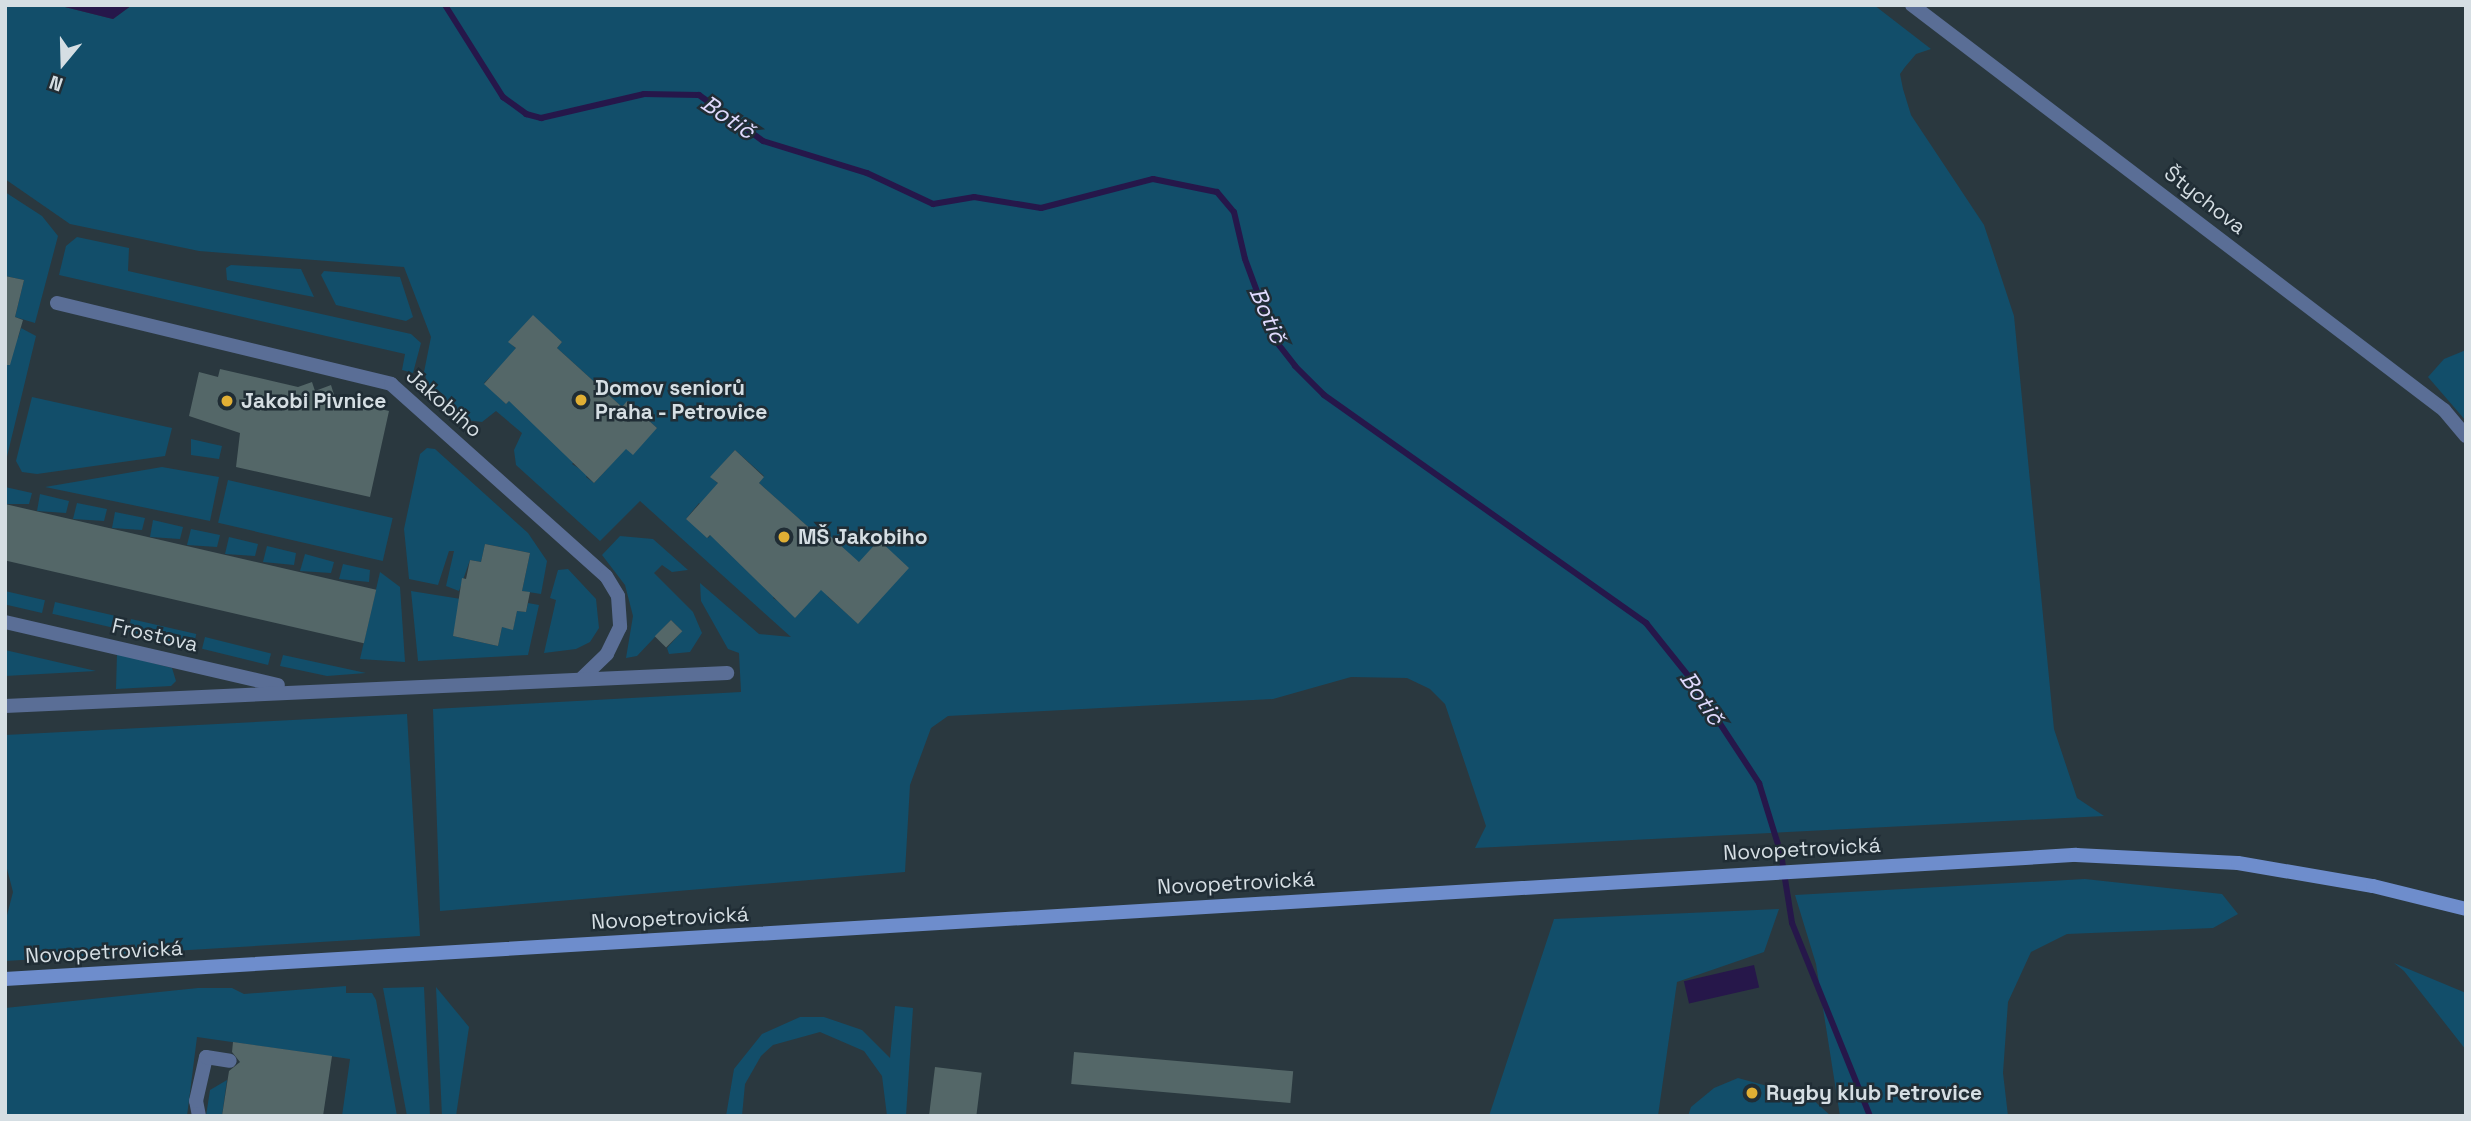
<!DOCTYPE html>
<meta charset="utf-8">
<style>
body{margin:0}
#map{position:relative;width:2471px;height:1121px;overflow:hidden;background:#2a383f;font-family:"Space Grotesk",sans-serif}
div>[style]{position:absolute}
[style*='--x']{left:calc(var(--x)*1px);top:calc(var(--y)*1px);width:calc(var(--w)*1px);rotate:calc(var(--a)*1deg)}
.green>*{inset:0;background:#124e6a;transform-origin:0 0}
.water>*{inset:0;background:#26174a;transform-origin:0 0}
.stream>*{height:6px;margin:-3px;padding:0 3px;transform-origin:3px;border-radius:3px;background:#26174a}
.building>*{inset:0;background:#546768;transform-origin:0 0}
.minor>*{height:14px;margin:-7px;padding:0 7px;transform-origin:7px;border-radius:7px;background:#5a6e96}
.tertiary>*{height:14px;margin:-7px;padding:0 7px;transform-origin:7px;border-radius:7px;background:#5a6e96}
.secondary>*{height:14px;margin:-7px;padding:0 7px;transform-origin:7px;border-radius:7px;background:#6e8dcc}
.dots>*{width:19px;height:19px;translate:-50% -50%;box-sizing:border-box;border:4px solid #202d35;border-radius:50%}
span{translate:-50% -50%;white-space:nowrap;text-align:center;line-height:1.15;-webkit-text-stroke:5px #202d35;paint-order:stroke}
.street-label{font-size:21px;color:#d5dee3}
.poi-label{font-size:21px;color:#d5dee3;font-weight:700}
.left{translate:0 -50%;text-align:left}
.water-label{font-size:23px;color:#e0dafd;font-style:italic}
.frame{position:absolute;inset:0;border:7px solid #d5dee3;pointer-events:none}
.north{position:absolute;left:28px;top:28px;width:70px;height:70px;-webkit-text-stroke:5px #202d35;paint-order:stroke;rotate:199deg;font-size:19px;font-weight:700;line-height:28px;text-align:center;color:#d5dee3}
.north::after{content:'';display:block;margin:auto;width:24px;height:32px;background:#d5dee3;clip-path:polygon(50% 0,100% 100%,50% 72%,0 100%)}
</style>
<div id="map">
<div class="green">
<div style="clip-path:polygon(evenodd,5px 5px,57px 5px,113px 19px,132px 5px,1874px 5px,1931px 49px,1916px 54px,1905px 67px,1900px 74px,1903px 89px,1911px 115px,1984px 225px,2014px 316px,2054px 729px,2077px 798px,2104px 816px,1475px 848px,1486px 826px,1445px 704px,1430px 689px,1407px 678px,1351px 677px,1273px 699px,948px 716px,931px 728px,910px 785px,905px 872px,440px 911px,433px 709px,741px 692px,739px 653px,728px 649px,701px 601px,700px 583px,759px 634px,791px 637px,640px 501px,600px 541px,516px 465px,514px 450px,522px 433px,496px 411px,482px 422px,466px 420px,428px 385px,424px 372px,431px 337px,404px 267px,199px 251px,70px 224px,5px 179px,5px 5px,533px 316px,562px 342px,557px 348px,622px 407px,628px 401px,657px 428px,601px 462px,608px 468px,594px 483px,586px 477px,588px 474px,572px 464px,604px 429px,537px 369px,506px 404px,484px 383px,498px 369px,505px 375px,523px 355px,509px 342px,533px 316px,5px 5px,735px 450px,764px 476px,759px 483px,780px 502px,824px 541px,859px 562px,858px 623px,828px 597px,820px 576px,795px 618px,790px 608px,773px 598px,805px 562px,739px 504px,708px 538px,696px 523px,686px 519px,699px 503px,707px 510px,725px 490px,711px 477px,735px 450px)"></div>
<div style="clip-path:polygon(5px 192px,42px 216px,58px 236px,35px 323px,15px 317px,24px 280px,5px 276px)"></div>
<div style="clip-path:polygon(77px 237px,129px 248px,128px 271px,411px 334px,421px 343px,413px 373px,402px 370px,405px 354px,59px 275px,66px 246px)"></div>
<div style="clip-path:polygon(231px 265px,301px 269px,314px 297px,227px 280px,226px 268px)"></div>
<div style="clip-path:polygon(324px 271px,400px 277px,413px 317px,406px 321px,336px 305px,321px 275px)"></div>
<div style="clip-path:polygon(21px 328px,36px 336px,5px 465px,5px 356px,10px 337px,18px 338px)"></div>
<div style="clip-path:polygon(2466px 350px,2466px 421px,2428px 377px,2444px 359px)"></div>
<div style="clip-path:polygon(32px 397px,172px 428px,165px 456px,37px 474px,22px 472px,16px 461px)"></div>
<div style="clip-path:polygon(191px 439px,222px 446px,219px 459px,191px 455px)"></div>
<div style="clip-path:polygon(427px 448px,435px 449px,528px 533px,547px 561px,541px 594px,522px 591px,530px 553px,485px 544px,481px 562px,470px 560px,459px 591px,446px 586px,454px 551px,449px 551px,438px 585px,409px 579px,404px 529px,420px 454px)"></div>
<div style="clip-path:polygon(162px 467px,219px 477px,210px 521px,45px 487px)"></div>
<div style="left:228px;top:480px;width:169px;height:44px;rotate:13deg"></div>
<div style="clip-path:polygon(5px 487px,32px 493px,29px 504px,5px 504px)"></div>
<div style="clip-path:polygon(40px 494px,69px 501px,66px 513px,37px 511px)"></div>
<div style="clip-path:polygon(77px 503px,107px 509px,104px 521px,73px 519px)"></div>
<div style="clip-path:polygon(115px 512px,145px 518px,142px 530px,112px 528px)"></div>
<div style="clip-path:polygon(153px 520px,183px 527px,180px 539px,150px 537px)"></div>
<div style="clip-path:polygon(191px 529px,220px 535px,217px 547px,187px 545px)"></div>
<div style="clip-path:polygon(620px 536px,653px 539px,688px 570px,672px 572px,662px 565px,654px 573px,693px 612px,702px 633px,690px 652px,669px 654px,667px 648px,682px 631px,671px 620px,637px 656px,626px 658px,633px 616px,625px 585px,602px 555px)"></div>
<div style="clip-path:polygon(229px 537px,258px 544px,255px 556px,225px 554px)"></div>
<div style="clip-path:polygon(267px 546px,296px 553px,294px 565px,263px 562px)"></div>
<div style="clip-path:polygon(305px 554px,334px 562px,331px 573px,300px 571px)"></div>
<div style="clip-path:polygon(343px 564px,370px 570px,369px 582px,339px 579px)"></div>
<div style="clip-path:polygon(568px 569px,596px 599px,599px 628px,590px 642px,576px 649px,544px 653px,556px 600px,550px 598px,558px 570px)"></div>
<div style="clip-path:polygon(380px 572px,400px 587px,405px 662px,360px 659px)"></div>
<div style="left:5px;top:591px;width:41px;height:13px;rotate:13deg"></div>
<div style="clip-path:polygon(411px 591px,461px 599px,453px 636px,498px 646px,502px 627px,513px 629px,517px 611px,526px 612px,528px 603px,539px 605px,528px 655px,418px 661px)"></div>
<div style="left:55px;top:602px;width:67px;height:12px;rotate:13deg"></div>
<div style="left:131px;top:619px;width:67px;height:13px;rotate:13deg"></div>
<div style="left:205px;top:637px;width:68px;height:12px;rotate:14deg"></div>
<div style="clip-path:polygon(5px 650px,96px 671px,5px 676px)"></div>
<div style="clip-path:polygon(117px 654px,172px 668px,176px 681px,171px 686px,116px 689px)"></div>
<div style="clip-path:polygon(283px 655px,366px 673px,327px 676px,280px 666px)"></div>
<div style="clip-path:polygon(407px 714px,420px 936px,5px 961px,5px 923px,13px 892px,5px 861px,5px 735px)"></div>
<div style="clip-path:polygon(2085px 879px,2222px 894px,2238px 914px,2213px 928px,2067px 934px,2031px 952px,2008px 1002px,2003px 1073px,2008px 1116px,1840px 1116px,1816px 964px,1795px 895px)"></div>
<div style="clip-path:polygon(1779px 909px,1764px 952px,1677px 982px,1658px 1116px,1489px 1116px,1554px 919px)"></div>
<div style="clip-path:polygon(2394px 963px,2466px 993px,2466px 1050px,2404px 971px)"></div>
<div style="clip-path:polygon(346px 986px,346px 993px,372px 993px,376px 1000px,397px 1116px,342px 1116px,350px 1059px,197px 1037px,187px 1116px,5px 1116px,5px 1008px,198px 988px,232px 988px,244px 994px)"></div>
<div style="clip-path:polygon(424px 987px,430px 1116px,407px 1116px,383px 988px)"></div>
<div style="clip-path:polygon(436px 987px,469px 1027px,456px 1116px,442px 1116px)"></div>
<div style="clip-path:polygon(895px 1006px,913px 1008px,906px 1116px,887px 1116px,882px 1076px,864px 1051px,820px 1032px,773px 1045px,761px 1056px,745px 1084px,742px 1116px,726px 1116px,734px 1069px,762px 1034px,800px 1017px,824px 1017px,862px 1030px,890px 1058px)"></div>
<div style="clip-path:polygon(1738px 1078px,1811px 1098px,1831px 1116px,1688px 1116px,1691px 1107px,1714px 1088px)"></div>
<div style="clip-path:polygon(227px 1080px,222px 1116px,206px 1116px,210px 1090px)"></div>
</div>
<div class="water">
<div style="clip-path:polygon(57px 5px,132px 5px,113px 19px)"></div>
<div style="left:1754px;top:965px;width:23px;height:72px;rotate:77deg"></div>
</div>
<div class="stream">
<div style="--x:445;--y:5;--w:109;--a:57.8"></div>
<div style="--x:503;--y:97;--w:29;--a:36"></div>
<div style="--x:526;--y:114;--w:16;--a:15"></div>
<div style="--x:541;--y:118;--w:106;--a:-13.1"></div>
<div style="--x:644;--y:94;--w:55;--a:1"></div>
<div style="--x:699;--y:95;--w:79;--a:35.7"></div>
<div style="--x:763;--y:141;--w:109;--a:17.1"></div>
<div style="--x:867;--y:173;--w:73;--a:25.2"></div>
<div style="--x:933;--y:204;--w:42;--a:-9.7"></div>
<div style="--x:974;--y:197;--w:68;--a:9.3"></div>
<div style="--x:1041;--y:208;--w:116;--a:-14.5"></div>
<div style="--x:1153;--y:179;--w:65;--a:11.5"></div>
<div style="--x:1217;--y:192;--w:26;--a:50"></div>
<div style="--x:1234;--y:212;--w:48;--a:76.8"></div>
<div style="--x:1245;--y:259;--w:86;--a:69.7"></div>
<div style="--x:1275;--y:340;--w:33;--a:52"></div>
<div style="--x:1295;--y:366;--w:41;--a:45"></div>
<div style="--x:1324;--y:395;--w:395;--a:35.3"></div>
<div style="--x:1646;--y:623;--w:70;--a:51.3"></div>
<div style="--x:1690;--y:678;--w:126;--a:56.7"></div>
<div style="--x:1759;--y:783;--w:74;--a:72.8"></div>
<div style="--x:1781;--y:854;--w:70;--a:80.9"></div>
<div style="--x:1792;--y:923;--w:208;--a:68"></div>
</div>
<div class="building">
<div style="clip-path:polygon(5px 276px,24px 280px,15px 317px,23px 320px,10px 365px,5px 365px)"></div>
<div style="clip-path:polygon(533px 315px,562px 342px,557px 348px,622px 407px,627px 401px,657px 428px,633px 455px,626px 449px,594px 483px,509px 401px,506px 404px,484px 384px,516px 348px,508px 342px)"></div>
<div style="clip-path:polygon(220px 369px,298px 387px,312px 382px,315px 391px,331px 385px,335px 398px,389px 411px,370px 497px,236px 467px,240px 433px,189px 416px,199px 372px,218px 377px)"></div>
<div style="clip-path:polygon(735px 450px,764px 477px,759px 483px,824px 541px,829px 535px,859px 562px,879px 540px,909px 568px,858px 624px,821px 590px,795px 618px,710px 535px,707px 538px,686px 519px,718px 483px,710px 477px)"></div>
<div style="left:5px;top:504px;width:381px;height:55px;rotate:13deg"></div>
<div style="clip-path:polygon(485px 544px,530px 553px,522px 591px,530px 592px,526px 612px,517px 611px,513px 630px,502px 627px,498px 646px,453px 636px,462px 578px,466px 579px,470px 560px,481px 562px)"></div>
<div style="left:671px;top:620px;width:16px;height:23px;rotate:45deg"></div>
<div style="clip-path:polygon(233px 1042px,332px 1056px,323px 1116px,222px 1116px,229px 1071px,240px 1062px,232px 1052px)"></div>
<div style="left:1074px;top:1052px;width:220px;height:32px;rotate:5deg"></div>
<div style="left:935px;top:1067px;width:47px;height:49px;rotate:7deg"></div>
</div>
<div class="minor">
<div style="--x:57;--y:303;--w:344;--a:13.6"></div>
<div style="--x:391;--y:384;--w:288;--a:41.8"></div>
<div style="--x:606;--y:576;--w:23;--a:59"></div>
<div style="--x:618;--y:596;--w:31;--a:86"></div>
<div style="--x:620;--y:627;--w:30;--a:116"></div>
<div style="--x:607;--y:654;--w:35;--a:136"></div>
<div style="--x:5;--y:622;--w:280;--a:13"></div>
<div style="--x:5;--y:706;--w:723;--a:-2.62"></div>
<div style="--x:199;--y:1116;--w:15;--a:-101"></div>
<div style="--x:196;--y:1101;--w:45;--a:-77.2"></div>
<div style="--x:206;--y:1057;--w:24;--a:9"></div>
</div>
<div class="tertiary">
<div style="--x:1912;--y:5;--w:669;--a:37.28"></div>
<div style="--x:2444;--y:410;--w:34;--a:50"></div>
</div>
<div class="secondary">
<div style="--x:5;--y:979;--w:2075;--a:-3.43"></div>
<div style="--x:2076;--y:855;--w:162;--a:2.8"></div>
<div style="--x:2238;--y:863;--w:137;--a:9.7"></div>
<div style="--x:2373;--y:886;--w:96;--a:13.9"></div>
</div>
<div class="dots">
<div style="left:581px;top:400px;background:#e1af34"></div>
<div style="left:227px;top:401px;background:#e1af34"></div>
<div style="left:784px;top:537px;background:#e1af34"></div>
<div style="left:1752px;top:1093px;background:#e1af34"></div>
</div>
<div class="street-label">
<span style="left:2205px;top:200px;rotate:38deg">Štychova</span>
<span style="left:444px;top:403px;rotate:41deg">Jakobiho</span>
<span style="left:155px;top:635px;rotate:13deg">Frostova</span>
<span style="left:1802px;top:849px;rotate:-3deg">Novopetrovická</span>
<span style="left:1236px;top:883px;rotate:-3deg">Novopetrovická</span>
<span style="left:670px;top:918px;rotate:-3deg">Novopetrovická</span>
<span style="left:104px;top:952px;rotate:-3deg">Novopetrovická</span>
</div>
<div class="poi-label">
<span class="left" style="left:595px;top:400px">Domov seniorů<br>Praha - Petrovice</span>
<span class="left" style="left:241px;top:401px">Jakobi Pivnice</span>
<span class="left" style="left:798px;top:537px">MŠ Jakobiho</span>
<span class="left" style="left:1766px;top:1093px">Rugby klub Petrovice</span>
</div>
<div class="water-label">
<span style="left:728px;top:117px;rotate:34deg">Botič</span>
<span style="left:1268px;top:315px;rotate:66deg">Botič</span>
<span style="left:1702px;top:698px;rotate:56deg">Botič</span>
</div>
<div class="frame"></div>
<div class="north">N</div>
</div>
